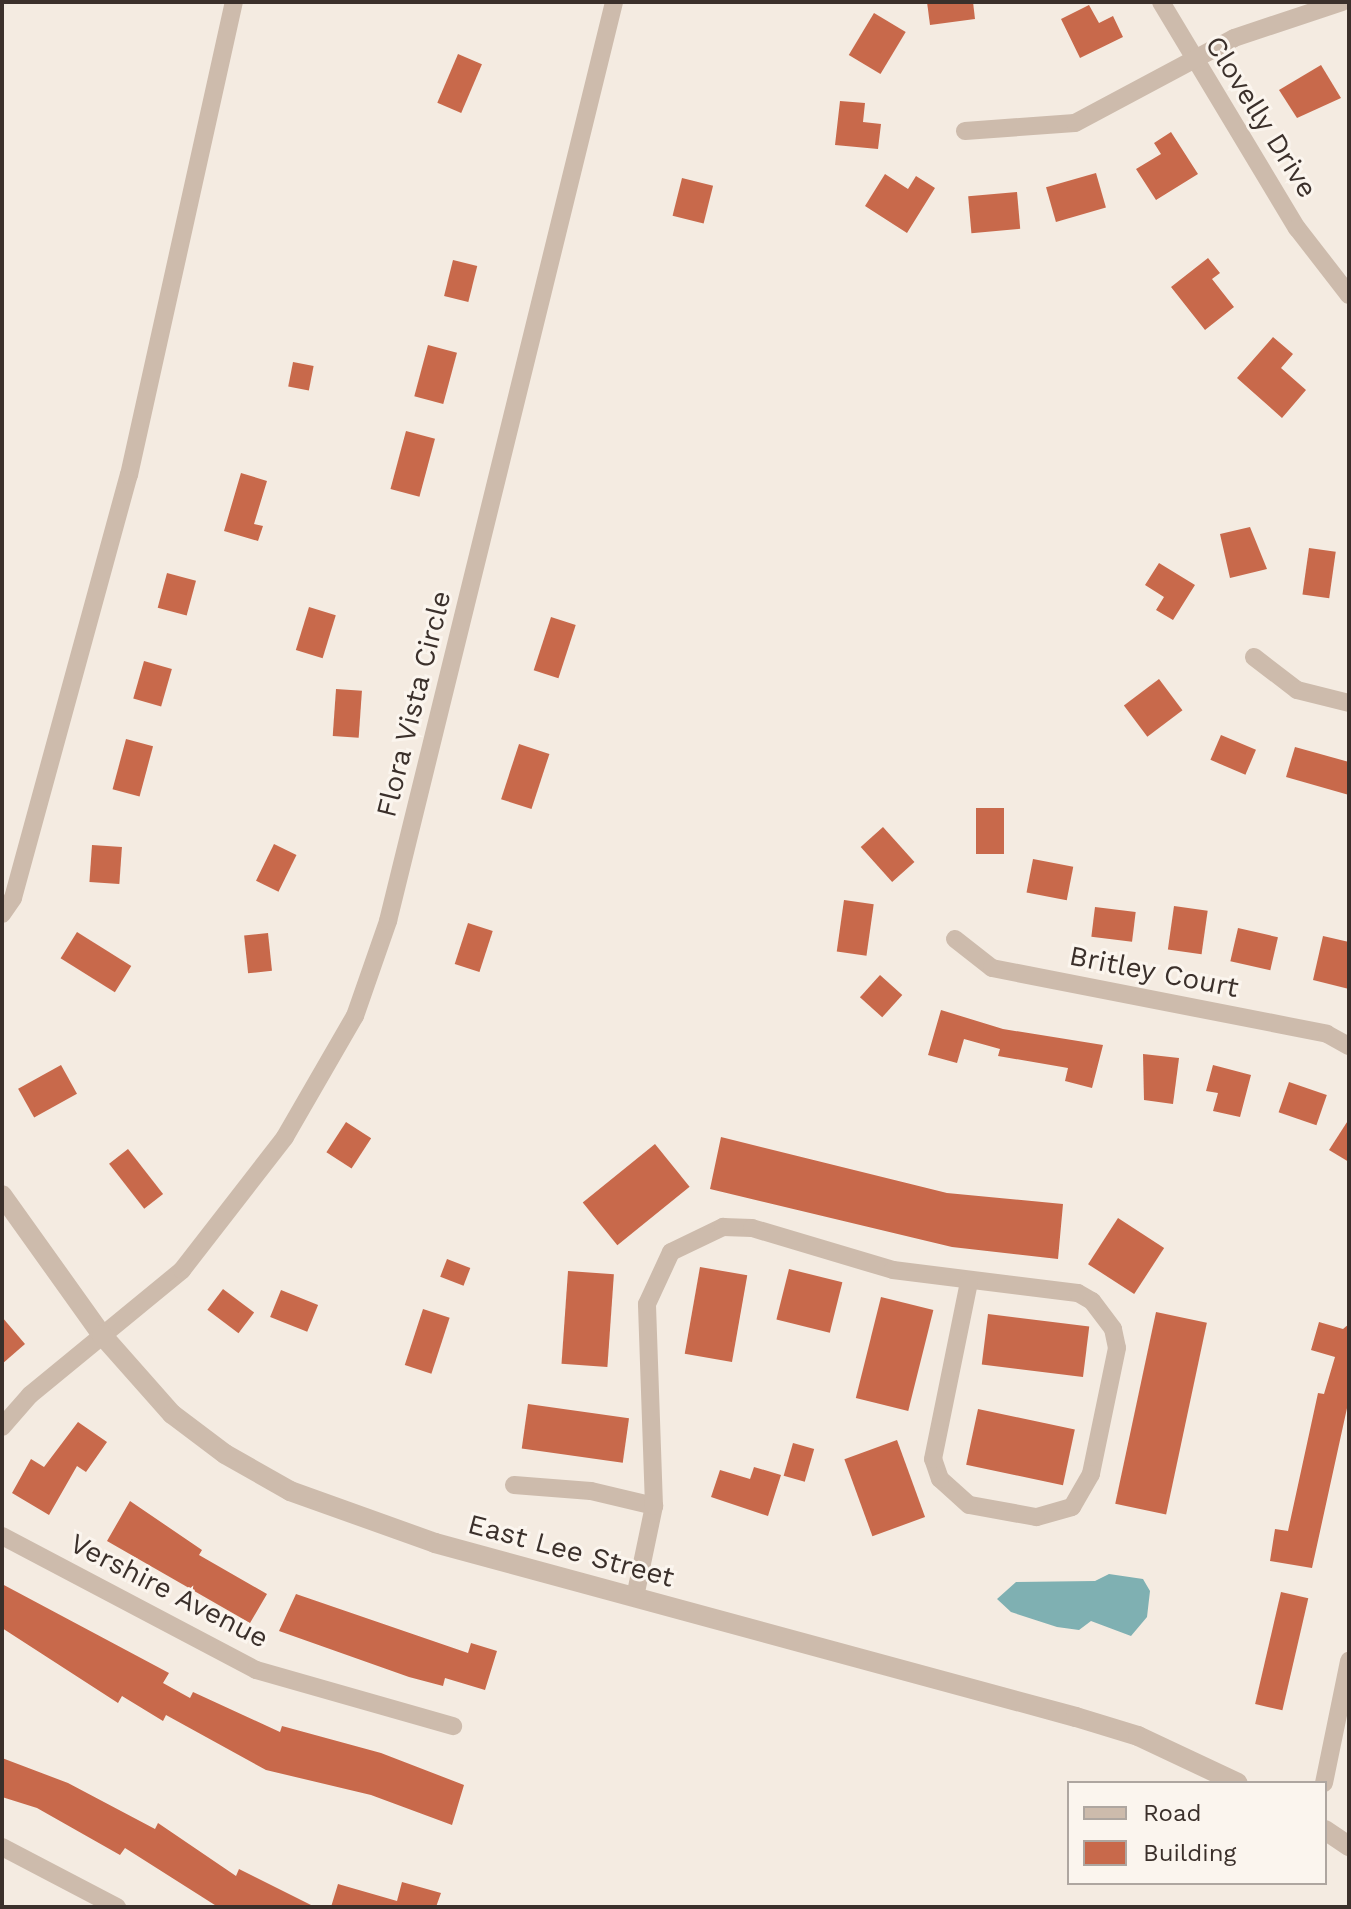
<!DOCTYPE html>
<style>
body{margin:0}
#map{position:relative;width:1351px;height:1909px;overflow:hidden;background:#f4ebe1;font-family:"Work Sans",sans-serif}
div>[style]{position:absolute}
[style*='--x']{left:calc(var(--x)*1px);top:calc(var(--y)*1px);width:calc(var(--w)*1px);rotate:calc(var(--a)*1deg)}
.water>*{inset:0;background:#7fb0b2}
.building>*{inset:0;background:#c8694b;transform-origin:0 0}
.minor>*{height:18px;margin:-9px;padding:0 9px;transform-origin:9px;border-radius:9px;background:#cdbbac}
.tertiary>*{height:20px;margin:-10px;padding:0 10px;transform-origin:10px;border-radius:10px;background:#cdbbac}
span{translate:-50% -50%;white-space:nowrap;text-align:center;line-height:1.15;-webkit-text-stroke:6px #fbf5ee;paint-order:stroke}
.street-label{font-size:28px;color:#3b302b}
.frame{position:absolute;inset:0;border:4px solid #3b302b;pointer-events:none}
.legend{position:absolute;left:1067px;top:1781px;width:260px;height:104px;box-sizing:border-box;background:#fbf5ee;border:2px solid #aea6a0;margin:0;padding:10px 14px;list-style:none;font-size:24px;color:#3b302b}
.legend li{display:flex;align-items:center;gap:16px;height:40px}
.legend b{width:40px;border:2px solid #aea6a0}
</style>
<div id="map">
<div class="water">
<div style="clip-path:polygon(1109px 1574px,1143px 1579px,1150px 1591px,1147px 1617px,1131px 1636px,1091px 1621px,1079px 1630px,1057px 1627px,1011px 1612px,997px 1599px,1016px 1582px,1095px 1581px)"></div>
</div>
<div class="building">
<div style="clip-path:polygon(927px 2px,973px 2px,975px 19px,930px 25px)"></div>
<div style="clip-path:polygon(1089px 5px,1099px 23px,1113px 16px,1123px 37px,1080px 58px,1061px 19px)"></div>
<div style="left:874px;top:13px;width:37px;height:49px;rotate:31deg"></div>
<div style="left:458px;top:54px;width:26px;height:53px;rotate:23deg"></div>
<div style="clip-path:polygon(1321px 65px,1341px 98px,1297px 118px,1279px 90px)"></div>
<div style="clip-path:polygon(840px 101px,865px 103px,863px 122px,881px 124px,878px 149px,835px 145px)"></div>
<div style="clip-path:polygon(1171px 132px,1198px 174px,1156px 200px,1136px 169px,1161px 154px,1154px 143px)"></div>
<div style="left:1096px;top:173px;width:36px;height:52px;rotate:74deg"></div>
<div style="clip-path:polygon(885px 174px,908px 189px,916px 176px,935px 188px,907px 233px,865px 206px)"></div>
<div style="left:682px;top:178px;width:32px;height:39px;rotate:14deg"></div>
<div style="left:1017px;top:192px;width:37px;height:49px;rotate:85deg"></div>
<div style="clip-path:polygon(1208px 258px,1220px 273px,1212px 279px,1234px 307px,1205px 330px,1171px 287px)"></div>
<div style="left:453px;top:260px;width:25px;height:37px;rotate:14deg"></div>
<div style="clip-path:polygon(1273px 337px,1293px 354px,1281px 368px,1306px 390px,1282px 418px,1237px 378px)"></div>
<div style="left:428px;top:345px;width:30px;height:53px;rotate:15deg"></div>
<div style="left:293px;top:362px;width:21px;height:25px;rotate:11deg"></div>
<div style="left:406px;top:431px;width:30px;height:60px;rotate:15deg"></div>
<div style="clip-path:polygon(241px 473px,267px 481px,254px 524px,263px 526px,258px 541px,224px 531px)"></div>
<div style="clip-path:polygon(1250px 527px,1267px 569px,1230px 578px,1220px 534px)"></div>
<div style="left:1309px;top:548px;width:27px;height:47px;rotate:8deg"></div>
<div style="clip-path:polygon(1159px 563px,1195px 585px,1173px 620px,1156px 610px,1164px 597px,1145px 585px)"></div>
<div style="left:167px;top:573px;width:30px;height:36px;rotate:15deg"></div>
<div style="left:309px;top:607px;width:28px;height:45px;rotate:17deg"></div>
<div style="left:551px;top:617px;width:26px;height:56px;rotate:18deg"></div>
<div style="left:144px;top:661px;width:29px;height:39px;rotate:16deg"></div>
<div style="left:1159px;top:679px;width:39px;height:44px;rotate:53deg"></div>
<div style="left:336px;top:689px;width:26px;height:47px;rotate:4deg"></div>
<div style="left:1221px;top:735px;width:38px;height:27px;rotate:23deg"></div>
<div style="left:126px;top:739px;width:28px;height:52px;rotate:15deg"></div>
<div style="left:519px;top:744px;width:32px;height:58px;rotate:18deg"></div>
<div style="clip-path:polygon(1295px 747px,1349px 762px,1349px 795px,1286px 777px)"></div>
<div style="left:976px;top:808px;width:28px;height:46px"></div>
<div style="left:883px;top:827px;width:47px;height:30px;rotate:48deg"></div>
<div style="left:274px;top:844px;width:25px;height:41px;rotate:26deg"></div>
<div style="left:92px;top:845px;width:30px;height:37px;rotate:4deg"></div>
<div style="left:1033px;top:859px;width:41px;height:34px;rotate:11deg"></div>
<div style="left:844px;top:900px;width:30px;height:52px;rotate:8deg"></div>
<div style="left:1174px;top:906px;width:34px;height:44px;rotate:8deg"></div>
<div style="left:1095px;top:907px;width:41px;height:30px;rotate:7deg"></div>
<div style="left:468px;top:923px;width:26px;height:43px;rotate:18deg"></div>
<div style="left:1238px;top:928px;width:41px;height:34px;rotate:13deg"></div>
<div style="left:77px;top:932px;width:64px;height:31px;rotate:32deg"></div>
<div style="left:268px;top:933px;width:38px;height:24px;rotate:84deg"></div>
<div style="clip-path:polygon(1323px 936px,1349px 942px,1349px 989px,1313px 980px)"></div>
<div style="left:880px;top:975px;width:30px;height:30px;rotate:42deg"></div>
<div style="clip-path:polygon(941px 1010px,1003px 1029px,1103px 1045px,1092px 1088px,1065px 1081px,1068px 1068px,998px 1056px,1000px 1049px,964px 1039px,957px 1063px,928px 1055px)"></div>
<div style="clip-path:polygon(1143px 1054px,1179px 1058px,1173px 1104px,1144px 1100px)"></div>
<div style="left:61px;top:1065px;width:33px;height:49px;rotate:61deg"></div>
<div style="clip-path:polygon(1213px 1065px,1251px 1075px,1240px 1117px,1213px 1111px,1218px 1093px,1206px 1091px)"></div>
<div style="left:1289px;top:1082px;width:40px;height:32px;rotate:19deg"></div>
<div style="clip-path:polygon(1349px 1119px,1349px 1162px,1329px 1150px)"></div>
<div style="left:346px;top:1122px;width:30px;height:36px;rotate:33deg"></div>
<div style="clip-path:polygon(721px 1137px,947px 1193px,1063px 1204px,1058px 1259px,952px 1247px,710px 1189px)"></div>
<div style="left:655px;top:1144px;width:55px;height:93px;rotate:51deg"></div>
<div style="left:128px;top:1149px;width:57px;height:24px;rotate:52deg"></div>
<div style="left:1118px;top:1218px;width:55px;height:55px;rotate:33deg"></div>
<div style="left:447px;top:1259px;width:25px;height:19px;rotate:21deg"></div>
<div style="left:700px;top:1267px;width:48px;height:88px;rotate:10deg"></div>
<div style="left:789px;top:1269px;width:55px;height:52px;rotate:14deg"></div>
<div style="left:568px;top:1271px;width:46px;height:93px;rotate:4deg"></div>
<div style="left:223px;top:1289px;width:39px;height:26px;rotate:37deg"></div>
<div style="left:281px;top:1290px;width:40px;height:29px;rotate:22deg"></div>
<div style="left:881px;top:1297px;width:54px;height:104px;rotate:14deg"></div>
<div style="left:423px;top:1309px;width:28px;height:59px;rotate:18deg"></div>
<div style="left:1156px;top:1312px;width:52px;height:196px;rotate:12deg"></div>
<div style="left:988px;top:1314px;width:102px;height:51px;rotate:7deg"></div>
<div style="clip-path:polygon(2px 1317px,25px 1344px,2px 1364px)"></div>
<div style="clip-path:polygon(1319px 1322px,1343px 1329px,1349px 1324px,1349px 1399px,1312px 1568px,1270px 1561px,1275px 1529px,1288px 1531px,1318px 1393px,1324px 1394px,1335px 1357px,1311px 1350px)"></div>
<div style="left:528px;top:1404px;width:102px;height:45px;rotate:8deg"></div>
<div style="left:978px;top:1409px;width:99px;height:57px;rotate:12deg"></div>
<div style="clip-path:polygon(78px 1422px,107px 1442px,86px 1472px,77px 1466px,49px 1515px,12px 1493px,31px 1459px,44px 1467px)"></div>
<div style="left:897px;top:1440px;width:82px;height:56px;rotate:70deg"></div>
<div style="left:793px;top:1443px;width:22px;height:34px;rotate:16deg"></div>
<div style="clip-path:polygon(754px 1467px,781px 1475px,768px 1516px,711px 1497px,720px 1470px,750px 1479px)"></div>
<div style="clip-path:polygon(130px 1501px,202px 1550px,199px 1555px,267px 1594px,250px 1623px,107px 1541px)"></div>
<div style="clip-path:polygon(2px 1584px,169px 1673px,163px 1683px,190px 1698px,193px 1692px,280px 1732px,282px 1726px,381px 1753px,464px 1785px,452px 1825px,371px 1795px,266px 1770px,166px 1715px,163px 1721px,122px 1696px,118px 1703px,2px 1628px)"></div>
<div style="left:1281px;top:1592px;width:28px;height:115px;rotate:13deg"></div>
<div style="clip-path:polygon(296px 1594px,468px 1653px,471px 1643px,497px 1651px,485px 1690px,445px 1678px,443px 1686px,409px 1677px,279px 1631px)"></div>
<div style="clip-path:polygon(2px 1758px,68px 1783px,155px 1829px,158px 1823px,236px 1876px,239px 1869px,315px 1907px,218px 1907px,125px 1848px,120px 1855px,37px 1808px,2px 1797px)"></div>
<div style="clip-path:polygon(402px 1882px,441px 1893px,436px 1907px,331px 1907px,338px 1884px,397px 1901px)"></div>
</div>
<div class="minor">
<div style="--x:1161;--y:2;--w:264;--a:59"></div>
<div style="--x:1297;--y:228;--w:85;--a:52.2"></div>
<div style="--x:965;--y:131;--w:110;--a:-4.2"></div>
<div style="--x:1075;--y:123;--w:180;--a:-28.1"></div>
<div style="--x:1234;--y:38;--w:114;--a:-18.4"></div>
<div style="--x:1254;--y:657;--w:54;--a:37.5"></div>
<div style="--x:1297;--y:690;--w:54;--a:14"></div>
<div style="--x:2;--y:914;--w:19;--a:-55"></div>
<div style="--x:13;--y:898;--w:439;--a:-74.7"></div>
<div style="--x:129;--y:475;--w:485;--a:-77.5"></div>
<div style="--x:955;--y:939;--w:47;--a:38.1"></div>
<div style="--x:992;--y:968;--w:341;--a:11.1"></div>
<div style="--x:1327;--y:1034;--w:25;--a:29"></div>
<div style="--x:2;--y:1427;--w:43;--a:-48.8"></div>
<div style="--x:30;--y:1395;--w:197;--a:-39.4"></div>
<div style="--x:182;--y:1270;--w:168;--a:-52.2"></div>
<div style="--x:285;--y:1137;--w:140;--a:-60"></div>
<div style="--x:355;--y:1016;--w:101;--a:-70.8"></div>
<div style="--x:388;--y:921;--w:946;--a:-76.18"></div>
<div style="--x:514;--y:1485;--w:77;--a:4.5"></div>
<div style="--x:591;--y:1491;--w:65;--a:13.4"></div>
<div style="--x:2;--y:1536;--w:287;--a:27.8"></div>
<div style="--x:256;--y:1670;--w:205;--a:15.9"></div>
<div style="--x:635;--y:1597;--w:93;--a:-78.2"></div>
<div style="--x:654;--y:1506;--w:202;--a:-92"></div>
<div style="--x:647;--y:1304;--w:57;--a:-65.2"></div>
<div style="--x:671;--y:1252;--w:58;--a:-25.7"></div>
<div style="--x:723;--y:1227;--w:29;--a:2"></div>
<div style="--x:752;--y:1228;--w:147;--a:16.6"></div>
<div style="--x:893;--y:1270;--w:186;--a:7.1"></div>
<div style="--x:1078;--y:1293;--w:16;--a:30"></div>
<div style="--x:1092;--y:1301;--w:35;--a:53"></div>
<div style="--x:1113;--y:1329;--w:19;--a:78"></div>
<div style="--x:1117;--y:1348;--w:129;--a:101.7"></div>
<div style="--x:1091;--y:1474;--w:38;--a:120"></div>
<div style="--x:1072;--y:1507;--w:37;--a:164"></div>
<div style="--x:1036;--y:1517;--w:68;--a:-169.8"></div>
<div style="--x:969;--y:1505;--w:39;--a:-138"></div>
<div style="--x:940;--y:1479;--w:21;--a:-109"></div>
<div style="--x:933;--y:1459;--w:181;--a:-78.5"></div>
<div style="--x:1324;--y:1783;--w:125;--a:-78.4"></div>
<div style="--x:2;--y:1847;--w:130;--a:27.6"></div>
</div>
<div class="tertiary">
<div style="--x:2;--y:1195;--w:172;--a:54.5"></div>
<div style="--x:102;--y:1335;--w:106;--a:48.5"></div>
<div style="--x:172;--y:1414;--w:66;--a:37"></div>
<div style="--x:225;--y:1454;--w:75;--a:29.6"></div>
<div style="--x:290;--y:1491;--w:154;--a:19.7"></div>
<div style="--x:435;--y:1543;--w:664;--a:15.19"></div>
<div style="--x:1076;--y:1717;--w:65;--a:17"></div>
<div style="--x:1138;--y:1736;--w:110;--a:25.2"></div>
<div style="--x:1325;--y:1830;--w:29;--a:34"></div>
</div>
<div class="street-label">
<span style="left:1261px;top:117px;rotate:58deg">Clovelly Drive</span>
<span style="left:414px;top:704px;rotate:-76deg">Flora Vista Circle</span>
<span style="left:1154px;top:972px;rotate:11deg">Britley Court</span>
<span style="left:571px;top:1551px;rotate:15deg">East Lee Street</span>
<span style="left:169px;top:1591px;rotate:27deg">Vershire Avenue</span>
</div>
<div class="frame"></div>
<ul class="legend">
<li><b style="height:10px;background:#cdbbac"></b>Road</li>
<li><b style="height:22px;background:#c8694b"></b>Building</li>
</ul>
</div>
